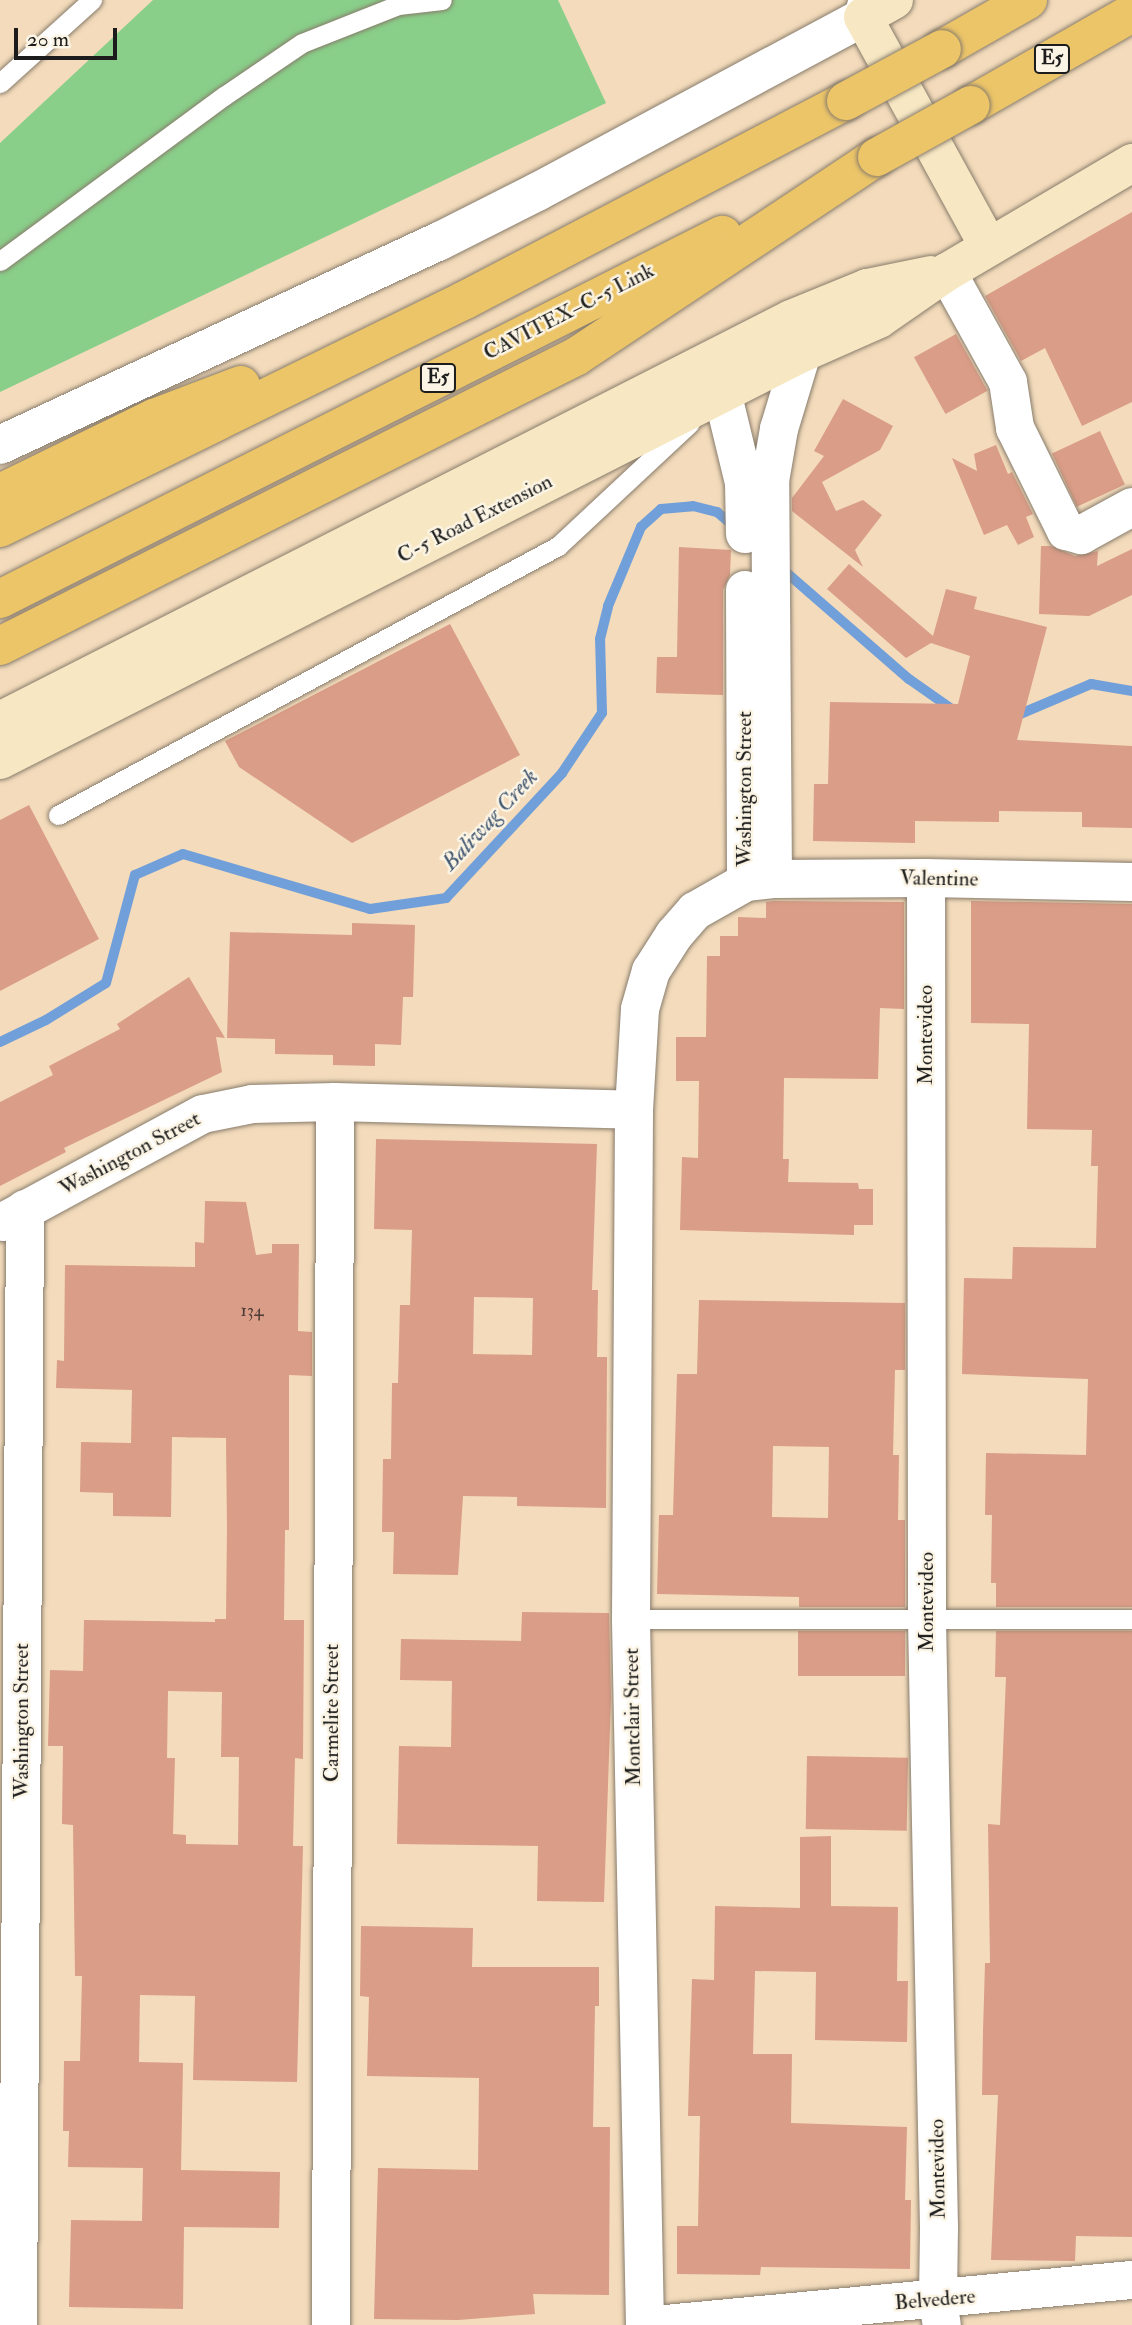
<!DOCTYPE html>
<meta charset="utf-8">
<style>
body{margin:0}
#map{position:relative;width:1132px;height:2325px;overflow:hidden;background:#f3dbbb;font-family:"IM FELL Double Pica",serif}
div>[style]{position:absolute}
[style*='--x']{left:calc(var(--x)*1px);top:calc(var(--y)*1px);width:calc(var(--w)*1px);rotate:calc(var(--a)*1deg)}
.green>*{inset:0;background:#89cf89}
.stream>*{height:10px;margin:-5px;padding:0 5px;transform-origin:5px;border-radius:5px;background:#719fd9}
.building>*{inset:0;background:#da9d87;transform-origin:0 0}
.roads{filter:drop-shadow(0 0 2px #887c6c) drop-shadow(0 0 2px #887c6c)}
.service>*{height:19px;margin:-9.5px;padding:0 9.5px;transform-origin:9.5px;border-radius:9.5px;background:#fff}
.minor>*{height:38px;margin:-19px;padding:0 19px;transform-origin:19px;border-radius:19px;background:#fff}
.secondary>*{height:38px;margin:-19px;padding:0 19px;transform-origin:19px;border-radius:19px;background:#f7e8c3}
.motorway>*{height:38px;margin:-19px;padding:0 19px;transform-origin:19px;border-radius:19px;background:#ecc569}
.bridges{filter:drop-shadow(0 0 2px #887c6c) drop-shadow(0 0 2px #887c6c)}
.motorway-bridge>*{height:38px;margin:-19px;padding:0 19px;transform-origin:19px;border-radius:19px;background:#ecc569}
span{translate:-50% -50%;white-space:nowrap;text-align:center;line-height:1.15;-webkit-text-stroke:5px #fcf5e5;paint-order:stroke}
.number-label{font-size:18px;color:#4c3c37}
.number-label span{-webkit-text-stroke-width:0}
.shield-label span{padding:2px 5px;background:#fcf5e5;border:2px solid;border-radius:5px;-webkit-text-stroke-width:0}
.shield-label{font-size:19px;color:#1c1c1c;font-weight:700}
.street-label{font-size:21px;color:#1c1c1c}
.water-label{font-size:23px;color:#425771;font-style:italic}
.scale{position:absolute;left:14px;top:28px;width:103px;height:32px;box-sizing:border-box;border:4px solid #1c1c1c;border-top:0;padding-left:9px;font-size:21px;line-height:24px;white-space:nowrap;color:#1c1c1c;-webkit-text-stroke:5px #fcf5e5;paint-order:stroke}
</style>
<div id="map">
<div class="green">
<div style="clip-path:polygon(153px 0,558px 0,606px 103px,0 392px,0 143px)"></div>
</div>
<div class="stream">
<div style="--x:780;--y:567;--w:171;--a:41"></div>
<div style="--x:909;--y:679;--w:57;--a:35.1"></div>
<div style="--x:1013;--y:717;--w:85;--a:-22.9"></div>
<div style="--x:1091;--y:684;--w:42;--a:9.7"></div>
<div style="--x:0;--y:1042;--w:51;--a:-25.6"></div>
<div style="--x:46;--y:1020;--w:70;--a:-31.7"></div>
<div style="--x:106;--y:983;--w:112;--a:-75"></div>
<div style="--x:135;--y:875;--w:52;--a:-23.6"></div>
<div style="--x:183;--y:854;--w:195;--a:16.4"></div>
<div style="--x:370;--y:909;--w:77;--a:-8.2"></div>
<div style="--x:446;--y:898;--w:171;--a:-47.1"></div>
<div style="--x:562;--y:773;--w:72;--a:-56.3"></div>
<div style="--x:602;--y:713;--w:74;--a:-91.5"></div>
<div style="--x:600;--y:639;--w:34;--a:-76"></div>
<div style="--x:608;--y:606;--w:86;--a:-67.3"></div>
<div style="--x:641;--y:527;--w:27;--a:-42"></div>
<div style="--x:661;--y:509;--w:32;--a:-5"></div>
<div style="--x:693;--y:506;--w:25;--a:14"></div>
<div style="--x:717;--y:512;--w:25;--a:40"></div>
</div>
<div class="building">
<div style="clip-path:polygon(1132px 212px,1132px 402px,1082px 426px,1045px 348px,1021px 361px,985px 296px)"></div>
<div style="left:956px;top:334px;width:65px;height:48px;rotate:61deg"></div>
<div style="clip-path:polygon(843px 399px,893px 426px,880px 450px,822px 482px,836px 511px,863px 500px,882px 515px,855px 550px,863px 567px,792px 511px,792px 498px,824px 456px,814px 451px)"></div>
<div style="left:1100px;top:431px;width:59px;height:53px;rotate:65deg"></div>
<div style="clip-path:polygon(996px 445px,1008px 474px,1012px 472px,1033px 514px,1026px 517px,1034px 537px,1018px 545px,1007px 525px,984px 535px,952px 458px,977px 471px,974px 454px)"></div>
<div style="clip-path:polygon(1041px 546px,1051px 546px,1075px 556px,1098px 551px,1097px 566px,1132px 549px,1132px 595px,1089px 616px,1039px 614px)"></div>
<div style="clip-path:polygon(679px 547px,731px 550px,730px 575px,723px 590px,723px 695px,656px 693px,657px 657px,677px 657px)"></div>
<div style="clip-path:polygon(849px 564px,933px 636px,946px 589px,977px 597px,974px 609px,1047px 627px,1017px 740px,1132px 746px,1132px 828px,1082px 827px,1082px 812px,999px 811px,999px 822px,915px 821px,915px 843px,813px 841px,814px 784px,828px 784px,830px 702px,958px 704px,970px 656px,931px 643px,906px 658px,827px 589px)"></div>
<div style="clip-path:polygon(450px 624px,520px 755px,352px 843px,239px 767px,225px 741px)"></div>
<div style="clip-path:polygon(29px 805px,99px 939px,0 991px,0 820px)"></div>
<div style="clip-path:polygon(774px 901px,904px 902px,904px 1009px,880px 1008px,878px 1079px,784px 1078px,783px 1159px,789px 1159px,788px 1182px,858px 1183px,859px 1189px,873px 1189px,873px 1225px,854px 1225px,854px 1235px,680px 1230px,682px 1157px,698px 1158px,699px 1081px,676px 1081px,676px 1037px,706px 1037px,707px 956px,720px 956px,720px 936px,738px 936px,738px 917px,766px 918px,766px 902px)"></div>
<div style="clip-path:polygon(971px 901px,1132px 904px,1132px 1607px,996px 1607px,996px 1583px,991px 1583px,992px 1515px,985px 1515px,986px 1453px,1086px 1455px,1088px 1379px,962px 1374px,964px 1278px,1012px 1279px,1013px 1247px,1096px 1248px,1098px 1166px,1091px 1166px,1092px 1130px,1027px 1129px,1029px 1024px,971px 1023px)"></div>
<div style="clip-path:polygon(352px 923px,415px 925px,413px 997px,403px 997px,401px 1045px,375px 1044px,375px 1066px,333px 1065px,333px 1055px,275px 1054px,275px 1039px,227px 1038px,230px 932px,352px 935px)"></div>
<div style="clip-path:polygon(189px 977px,225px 1038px,216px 1037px,222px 1072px,64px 1148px,66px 1152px,0 1186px,0 1102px,53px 1075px,49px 1066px,120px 1029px,117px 1024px)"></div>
<div style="clip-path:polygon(evenodd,376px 1139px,597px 1144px,592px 1290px,598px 1290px,597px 1357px,607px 1357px,606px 1508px,517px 1506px,517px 1497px,463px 1496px,458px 1575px,393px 1574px,394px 1532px,382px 1532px,383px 1459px,391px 1459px,392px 1383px,398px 1383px,400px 1305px,410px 1305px,412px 1230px,374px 1229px,376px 1139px,474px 1297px,533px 1298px,532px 1355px,473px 1354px,474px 1297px)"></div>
<div style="clip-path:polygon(evenodd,205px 1201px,246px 1202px,256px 1255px,272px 1253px,272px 1244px,299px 1244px,298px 1331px,312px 1332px,312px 1376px,289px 1375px,289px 1530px,285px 1530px,284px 1620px,304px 1620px,303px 1759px,295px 1758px,293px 1846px,303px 1846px,297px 2082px,193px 2080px,195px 1996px,140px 1995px,139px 2062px,183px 2063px,181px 2170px,280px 2172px,279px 2228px,184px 2227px,183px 2309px,69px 2307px,71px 2220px,142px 2221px,143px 2168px,68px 2167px,69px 2131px,63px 2131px,64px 2061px,80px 2061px,82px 1976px,75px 1976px,73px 1825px,62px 1824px,63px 1746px,48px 1746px,50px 1670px,83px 1671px,84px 1620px,215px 1622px,215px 1619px,226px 1619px,227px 1528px,226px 1438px,172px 1437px,171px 1517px,113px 1516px,113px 1493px,80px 1492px,81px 1442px,131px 1443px,132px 1390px,56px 1388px,57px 1360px,64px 1361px,65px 1265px,195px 1267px,195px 1242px,204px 1243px,205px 1201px,168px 1691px,222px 1692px,221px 1757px,239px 1757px,238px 1845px,186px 1844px,186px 1835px,173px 1834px,175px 1758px,167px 1758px,168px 1691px)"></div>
<div style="clip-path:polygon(evenodd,699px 1300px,905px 1303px,905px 1370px,895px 1370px,893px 1455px,899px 1455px,898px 1520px,905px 1520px,905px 1607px,799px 1607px,799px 1597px,657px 1594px,659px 1515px,673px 1515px,677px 1374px,697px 1374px,699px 1300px,773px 1446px,829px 1447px,828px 1518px,772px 1517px,773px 1446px)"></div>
<div style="clip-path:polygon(522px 1612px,609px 1613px,611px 1698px,604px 1902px,537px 1901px,538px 1846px,397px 1844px,399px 1746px,451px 1747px,452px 1681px,400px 1680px,401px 1639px,521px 1641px)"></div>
<div style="left:798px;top:1631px;width:107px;height:45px"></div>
<div style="clip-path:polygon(996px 1631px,1132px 1631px,1132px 2237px,1076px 2236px,1075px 2261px,991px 2260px,998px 2095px,982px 2095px,983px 2032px,985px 1963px,990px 1963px,988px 1824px,1000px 1825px,1006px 1677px,995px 1677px)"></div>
<div style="left:807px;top:1756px;width:101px;height:73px;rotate:1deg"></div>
<div style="clip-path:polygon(831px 1836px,831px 1906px,898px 1907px,897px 1981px,908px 1981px,907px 2042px,815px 2040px,816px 1972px,755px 1971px,753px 2054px,792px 2054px,791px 2123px,907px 2127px,905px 2200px,911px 2200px,910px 2269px,761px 2267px,760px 2275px,677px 2274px,677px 2226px,698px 2226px,700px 2116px,688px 2116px,692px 1979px,714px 1980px,715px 1906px,800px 1908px,800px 1837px)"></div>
<div style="clip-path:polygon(361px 1926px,473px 1928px,472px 1967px,599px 1967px,599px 2006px,595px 2006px,593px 2127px,610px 2127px,609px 2295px,533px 2294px,535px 2314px,458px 2320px,374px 2319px,378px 2168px,478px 2170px,479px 2078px,367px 2076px,369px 1997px,360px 1996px)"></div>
</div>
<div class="roads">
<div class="service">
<div style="--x:0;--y:83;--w:124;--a:-42.1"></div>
<div style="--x:0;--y:261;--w:278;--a:-36.4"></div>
<div style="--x:224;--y:96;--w:94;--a:-34.2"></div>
<div style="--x:302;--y:43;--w:103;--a:-21.6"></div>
<div style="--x:398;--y:5;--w:44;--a:-6.5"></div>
<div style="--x:58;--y:815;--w:568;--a:-28.28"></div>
<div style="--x:558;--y:546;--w:180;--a:-43"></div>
<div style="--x:631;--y:1619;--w:501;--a:0"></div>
</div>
<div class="minor">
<div style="--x:947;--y:272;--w:126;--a:61"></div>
<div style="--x:1008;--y:382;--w:47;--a:81.3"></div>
<div style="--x:1015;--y:428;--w:115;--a:63.7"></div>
<div style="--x:1066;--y:531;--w:16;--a:15"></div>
<div style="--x:1081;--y:535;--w:58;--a:-28.8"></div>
<div style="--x:715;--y:363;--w:123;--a:76.4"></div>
<div style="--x:744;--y:483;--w:51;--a:88.9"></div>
<div style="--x:0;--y:445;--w:485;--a:-24.9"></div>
<div style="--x:440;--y:241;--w:109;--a:-26.8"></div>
<div style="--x:537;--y:192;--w:370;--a:-28.2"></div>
<div style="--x:863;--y:17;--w:18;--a:-74"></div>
<div style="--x:745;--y:590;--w:292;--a:89.8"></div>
<div style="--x:926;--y:878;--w:742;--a:89.92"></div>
<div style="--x:927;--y:1620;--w:608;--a:88.87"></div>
<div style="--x:939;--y:2228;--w:73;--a:90.8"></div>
<div style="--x:938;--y:2301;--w:24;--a:81"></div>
<div style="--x:773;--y:879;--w:398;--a:-90.4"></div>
<div style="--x:770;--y:481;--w:53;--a:-80.2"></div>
<div style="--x:779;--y:429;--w:79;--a:-73.2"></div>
<div style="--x:802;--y:353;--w:24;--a:-109"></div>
<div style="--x:3;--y:1222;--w:227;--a:-28.4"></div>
<div style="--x:203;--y:1114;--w:50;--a:-11.5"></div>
<div style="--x:252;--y:1104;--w:83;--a:-1.4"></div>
<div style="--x:335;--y:1102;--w:299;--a:1.5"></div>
<div style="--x:18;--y:2325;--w:1116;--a:-89.64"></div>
<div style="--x:331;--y:2325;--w:1223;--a:-89.81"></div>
<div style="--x:645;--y:2325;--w:706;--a:-91.14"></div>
<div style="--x:631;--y:1619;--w:509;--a:-89.66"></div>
<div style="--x:634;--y:1110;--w:101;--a:-86.6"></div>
<div style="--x:640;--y:1009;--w:40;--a:-74"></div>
<div style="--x:651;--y:971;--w:43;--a:-57.4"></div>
<div style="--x:674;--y:935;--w:32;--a:-49"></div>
<div style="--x:695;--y:911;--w:59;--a:-29.6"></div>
<div style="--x:746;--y:882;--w:27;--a:-6"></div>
<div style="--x:773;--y:879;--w:153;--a:-0.4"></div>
<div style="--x:926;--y:878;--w:206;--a:1.1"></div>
<div style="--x:655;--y:2325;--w:479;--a:-5.4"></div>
</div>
<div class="secondary">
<div style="--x:894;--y:0;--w:35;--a:151"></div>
<div style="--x:863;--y:17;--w:262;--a:61.3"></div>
<div style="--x:0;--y:721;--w:887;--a:-26.94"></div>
<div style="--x:791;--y:319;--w:82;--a:-22.2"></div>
<div style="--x:867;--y:288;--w:65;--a:-11.5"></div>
<div style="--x:0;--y:760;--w:899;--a:-26.91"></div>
<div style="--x:802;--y:353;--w:84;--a:-23.8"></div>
<div style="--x:879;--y:319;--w:83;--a:-34.7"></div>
<div style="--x:947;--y:272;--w:215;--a:-30.5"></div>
</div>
<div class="motorway">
<div style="--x:942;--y:49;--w:99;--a:-29.7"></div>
<div style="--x:971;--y:105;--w:185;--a:-29.7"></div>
<div style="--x:0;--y:493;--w:171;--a:-26"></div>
<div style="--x:154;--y:418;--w:93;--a:-20.8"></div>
<div style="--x:0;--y:528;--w:518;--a:-26.12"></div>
<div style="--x:465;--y:300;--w:430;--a:-27.6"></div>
<div style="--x:0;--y:599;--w:809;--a:-26.76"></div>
<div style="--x:0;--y:646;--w:646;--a:-26.68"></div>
<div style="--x:577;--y:356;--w:360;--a:-33.6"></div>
</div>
</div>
<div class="bridges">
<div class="motorway-bridge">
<div style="--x:846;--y:101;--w:109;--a:-28.4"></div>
<div style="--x:877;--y:157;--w:107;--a:-29"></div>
</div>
</div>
<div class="number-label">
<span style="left:252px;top:1311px">134</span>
</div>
<div class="shield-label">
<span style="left:1052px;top:59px">E5</span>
<span style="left:438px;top:378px">E5</span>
</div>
<div class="street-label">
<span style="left:569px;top:312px;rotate:-27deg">CAVITEX–C-5 Link</span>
<span style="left:475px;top:519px;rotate:-27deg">C-5 Road Extension</span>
<span style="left:745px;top:789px;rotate:-90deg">Washington Street</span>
<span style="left:939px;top:879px;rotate:1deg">Valentine</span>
<span style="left:926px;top:1035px;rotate:-90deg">Montevideo</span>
<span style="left:130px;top:1154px;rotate:-28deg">Washington Street</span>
<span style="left:927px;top:1602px;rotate:-90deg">Montevideo</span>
<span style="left:332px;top:1713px;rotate:-90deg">Carmelite Street</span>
<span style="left:633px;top:1717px;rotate:-91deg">Montclair Street</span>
<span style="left:22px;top:1721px;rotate:-90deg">Washington Street</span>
<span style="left:938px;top:2169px;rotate:-91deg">Montevideo</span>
<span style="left:935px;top:2300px;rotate:-5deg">Belvedere</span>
</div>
<div class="water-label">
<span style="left:490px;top:820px;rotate:-47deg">Baliwag Creek</span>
</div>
<div class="scale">20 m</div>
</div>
